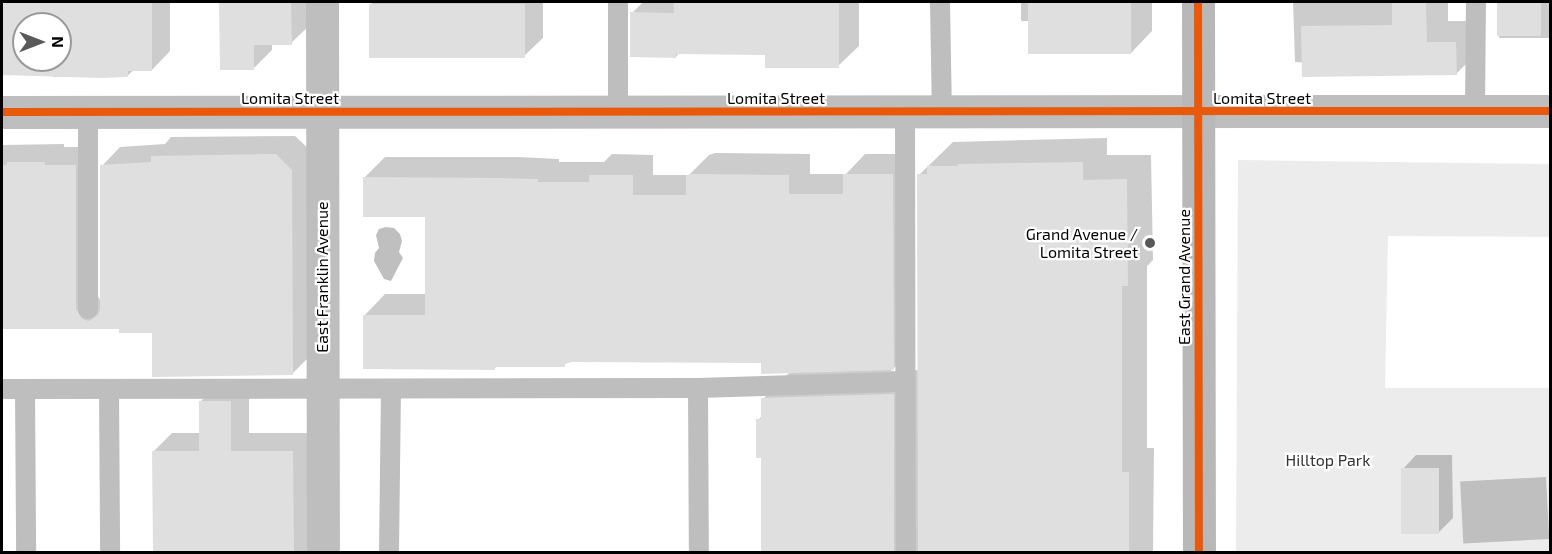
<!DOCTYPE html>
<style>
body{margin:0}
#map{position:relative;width:1552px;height:554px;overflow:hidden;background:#fff;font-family:"Exo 2",sans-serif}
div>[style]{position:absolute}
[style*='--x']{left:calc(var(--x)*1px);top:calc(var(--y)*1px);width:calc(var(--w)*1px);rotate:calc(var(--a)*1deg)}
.green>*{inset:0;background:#ececec}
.water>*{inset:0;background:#bfbfbf;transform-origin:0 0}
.shadow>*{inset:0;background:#0003;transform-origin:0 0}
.building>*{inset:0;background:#dfdfdf;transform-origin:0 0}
.lane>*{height:20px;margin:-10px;padding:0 10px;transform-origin:10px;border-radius:10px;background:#bebebe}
.street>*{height:33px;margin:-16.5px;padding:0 16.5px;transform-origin:16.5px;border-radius:16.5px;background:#bebebe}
.secondary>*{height:33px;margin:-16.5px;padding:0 16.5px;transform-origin:16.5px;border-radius:16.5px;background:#b8b8b8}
.cycleway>*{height:8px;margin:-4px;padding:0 4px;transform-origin:4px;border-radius:4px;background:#e8590c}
.dots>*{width:16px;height:16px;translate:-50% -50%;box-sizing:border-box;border:3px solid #fff;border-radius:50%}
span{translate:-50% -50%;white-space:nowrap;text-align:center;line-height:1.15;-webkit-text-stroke:4.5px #fff;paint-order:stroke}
.street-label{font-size:16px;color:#000}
.poi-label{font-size:16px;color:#000}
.right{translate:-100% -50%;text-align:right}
.park-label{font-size:16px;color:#333}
.frame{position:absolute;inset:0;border:3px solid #000;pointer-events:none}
.north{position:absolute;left:12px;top:12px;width:60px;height:60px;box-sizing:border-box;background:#fff;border:2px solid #999;border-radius:50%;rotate:90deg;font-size:16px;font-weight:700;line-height:24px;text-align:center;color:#000}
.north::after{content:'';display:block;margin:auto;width:21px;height:27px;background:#595959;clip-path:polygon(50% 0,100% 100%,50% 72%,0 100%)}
</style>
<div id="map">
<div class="green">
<div style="clip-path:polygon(1238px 160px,1550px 164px,1550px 237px,1388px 236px,1385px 388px,1550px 388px,1550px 552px,1236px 552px)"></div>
</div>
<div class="water">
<div style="clip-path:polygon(386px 227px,394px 228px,400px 234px,402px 241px,399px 252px,403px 258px,391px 281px,384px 279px,374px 261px,375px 253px,379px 248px,376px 235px,379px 229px)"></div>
<div style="left:1546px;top:477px;width:62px;height:86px;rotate:87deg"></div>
</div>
<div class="shadow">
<div style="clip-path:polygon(evenodd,2px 2px,170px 2px,170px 51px,152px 70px,134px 70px,127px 76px,53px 77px,53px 73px,2px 73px,2px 2px,24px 24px,60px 24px,60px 60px,24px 60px,24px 24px)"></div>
<div style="clip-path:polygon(221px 2px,310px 2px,310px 25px,291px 43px,272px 44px,272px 50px,253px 69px,221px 69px)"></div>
<div style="clip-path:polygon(373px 2px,543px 2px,543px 38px,524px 56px,371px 4px)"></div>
<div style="clip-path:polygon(643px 2px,859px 2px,859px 46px,838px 66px,766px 54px,679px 53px,676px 57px,632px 13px)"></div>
<div style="clip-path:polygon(1021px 2px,1152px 2px,1152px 31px,1131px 53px,1030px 21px,1021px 21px)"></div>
<div style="clip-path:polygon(1293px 2px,1448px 2px,1448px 21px,1478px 21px,1478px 52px,1456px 74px,1295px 62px)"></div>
<div style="left:1499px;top:2px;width:51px;height:36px"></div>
<div style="clip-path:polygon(295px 136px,311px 151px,311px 355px,292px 374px,153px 332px,120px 328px,2px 328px,2px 145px,64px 144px,64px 147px,94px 147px,94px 290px,102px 303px,102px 166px,120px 147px,165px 144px,171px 137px)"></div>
<div style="clip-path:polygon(1107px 138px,1107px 155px,1151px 155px,1153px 260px,1147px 266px,1147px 448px,1154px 448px,1153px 552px,762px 552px,762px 456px,758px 420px,763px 415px,763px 399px,790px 372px,763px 361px,567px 362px,564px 365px,497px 366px,495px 368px,364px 316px,385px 294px,427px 294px,427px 216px,364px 178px,385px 157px,518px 157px,559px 159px,559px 162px,604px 162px,612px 154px,653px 155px,653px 175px,689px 175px,709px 155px,715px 153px,810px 154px,810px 174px,846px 174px,865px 154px,914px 154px,914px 348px,891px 371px,919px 370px,919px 175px,953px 142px)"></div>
<div style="clip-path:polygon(219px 383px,249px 383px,249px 433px,311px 433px,312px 552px,154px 552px,153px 452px,172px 433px,201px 433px,201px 401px)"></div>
<div style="clip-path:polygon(1416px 455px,1452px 455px,1453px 518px,1439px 532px,1403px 469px)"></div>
</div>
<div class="building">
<div style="clip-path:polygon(evenodd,2px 2px,152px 2px,152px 71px,128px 71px,128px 77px,100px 78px,2px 75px,2px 2px,24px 24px,60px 24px,60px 60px,24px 60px,24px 24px)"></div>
<div style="clip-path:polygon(219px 2px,291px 2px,292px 45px,254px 45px,254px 70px,220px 70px)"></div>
<div style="clip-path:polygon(674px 2px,839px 2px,839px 68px,765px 68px,765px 55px,676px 54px,676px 58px,630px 57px,630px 12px,674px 13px)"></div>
<div style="left:1028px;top:2px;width:103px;height:52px"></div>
<div style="clip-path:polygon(1392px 2px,1426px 2px,1427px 42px,1456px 42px,1457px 75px,1302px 77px,1301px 26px,1392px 25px)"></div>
<div style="left:1497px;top:2px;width:44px;height:34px"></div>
<div style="left:369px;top:4px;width:156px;height:54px"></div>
<div style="clip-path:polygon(276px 154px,292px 170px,293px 375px,152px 377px,152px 333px,119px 333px,119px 329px,2px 329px,2px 165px,7px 165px,7px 162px,45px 162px,45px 165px,76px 165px,76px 309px,82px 319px,89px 321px,98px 315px,100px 309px,100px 165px,151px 162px,151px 156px)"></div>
<div style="clip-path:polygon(1083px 162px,1083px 180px,1127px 179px,1128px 286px,1122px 286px,1122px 472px,1129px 472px,1129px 552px,918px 552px,917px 174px,927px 174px,927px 166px,958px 166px,958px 164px)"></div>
<div style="clip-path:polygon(693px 174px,789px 175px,789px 194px,843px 194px,843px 174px,893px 174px,894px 370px,761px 374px,761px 363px,572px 362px,565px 364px,565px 367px,495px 367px,495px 370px,363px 369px,363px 315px,425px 315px,425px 217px,363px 217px,363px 177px,496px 178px,538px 179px,538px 182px,589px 182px,589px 175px,633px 175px,633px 195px,686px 195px,686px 175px)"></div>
<div style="clip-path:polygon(894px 394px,894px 552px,761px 552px,761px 458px,756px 458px,756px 419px,761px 419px,761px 398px)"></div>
<div style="clip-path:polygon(199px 401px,231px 401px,231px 451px,293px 451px,294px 552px,153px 552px,152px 451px,199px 451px)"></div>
<div style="left:1401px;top:468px;width:38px;height:66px"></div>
</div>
<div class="lane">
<div style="--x:940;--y:2;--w:110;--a:89"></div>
<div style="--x:1475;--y:111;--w:109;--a:-89.5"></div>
<div style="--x:88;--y:112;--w:197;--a:90"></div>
<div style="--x:618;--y:112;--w:110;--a:-90"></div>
<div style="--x:905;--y:112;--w:440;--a:89.9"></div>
<div style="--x:698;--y:388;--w:164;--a:89.7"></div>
<div style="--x:2;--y:389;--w:696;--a:-0.08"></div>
<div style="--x:698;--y:388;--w:207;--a:-1.7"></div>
<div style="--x:25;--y:389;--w:163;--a:89.6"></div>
<div style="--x:109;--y:390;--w:162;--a:89.6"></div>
<div style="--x:389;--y:552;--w:163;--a:-89.3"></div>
</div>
<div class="street">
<div style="--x:322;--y:2;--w:550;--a:89.9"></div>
<div style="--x:2;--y:112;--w:1548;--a:-0.04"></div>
</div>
<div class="secondary">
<div style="--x:1198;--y:2;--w:550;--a:89.9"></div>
</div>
<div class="cycleway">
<div style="--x:1198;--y:2;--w:550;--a:89.9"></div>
<div style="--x:2;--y:112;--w:1548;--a:-0.04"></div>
</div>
<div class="dots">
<div style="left:1150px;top:243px;background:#595959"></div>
</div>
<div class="street-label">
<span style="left:290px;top:98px">Lomita Street</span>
<span style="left:776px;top:98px">Lomita Street</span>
<span style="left:1262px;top:98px">Lomita Street</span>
<span style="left:322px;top:277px;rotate:-90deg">East Franklin Avenue</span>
<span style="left:1184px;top:277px;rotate:-90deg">East Grand Avenue</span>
</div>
<div class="poi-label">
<span class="right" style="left:1138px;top:243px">Grand Avenue /<br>Lomita Street</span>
</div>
<div class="park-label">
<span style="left:1328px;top:460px">Hilltop Park</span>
</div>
<div class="frame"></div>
<div class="north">N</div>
</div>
